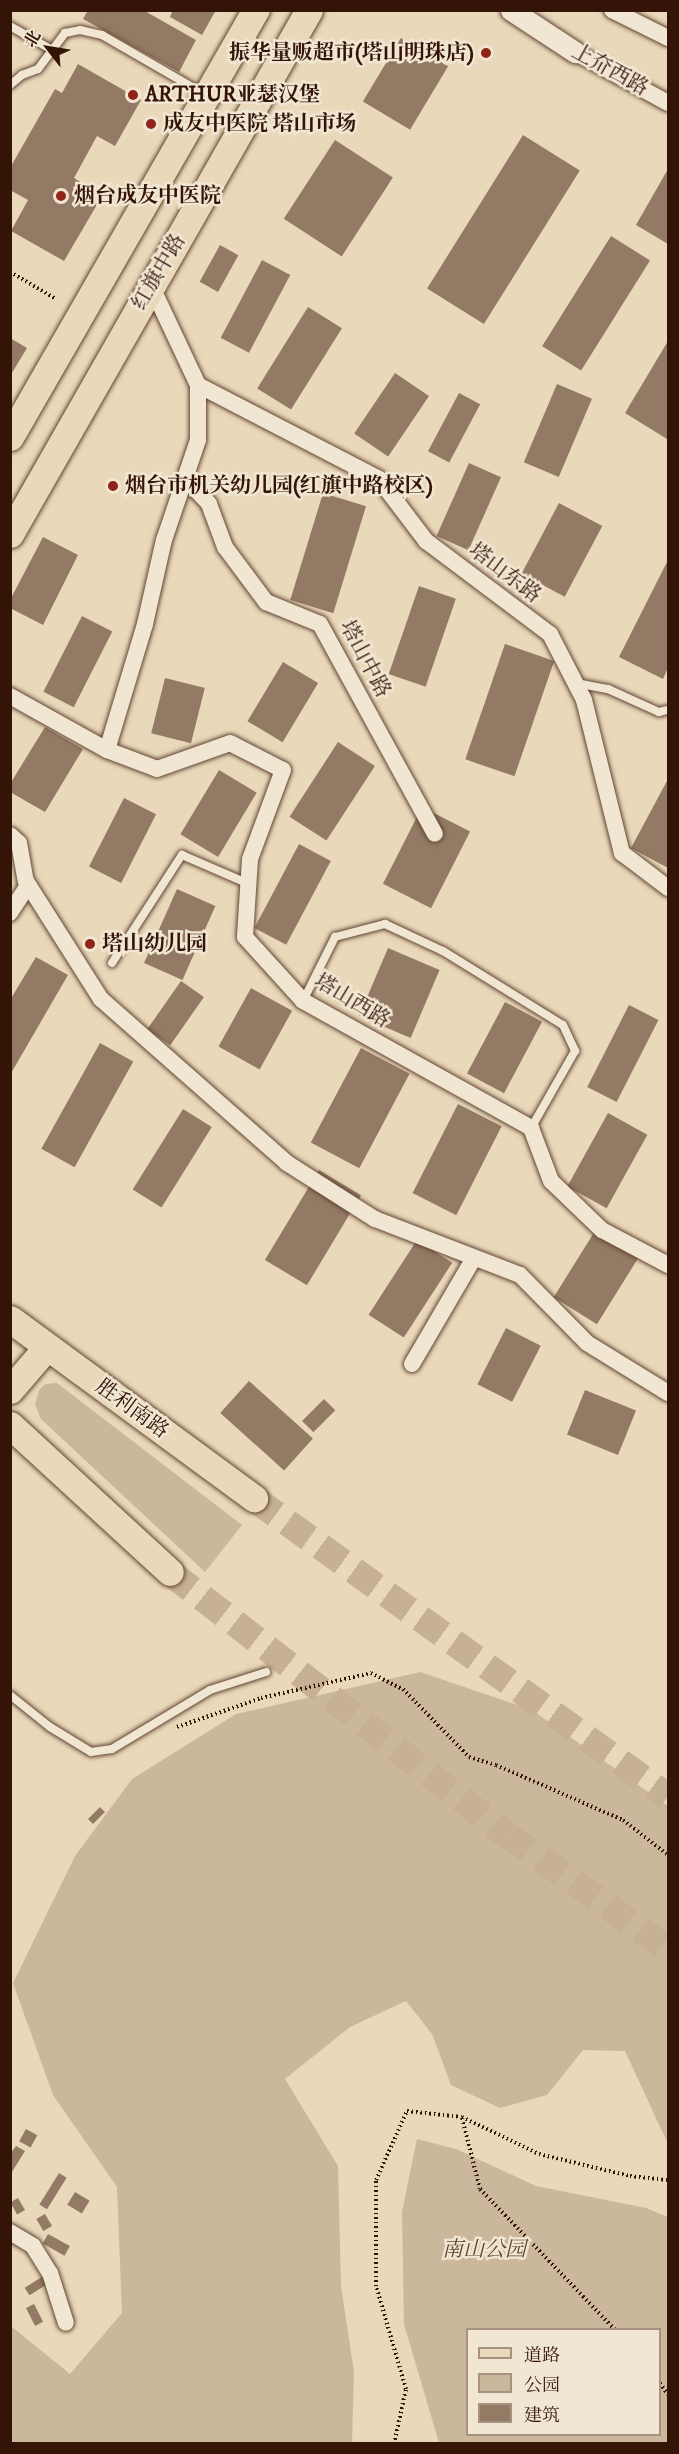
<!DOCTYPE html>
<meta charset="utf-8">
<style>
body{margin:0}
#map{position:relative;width:679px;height:2454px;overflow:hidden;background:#ead8ba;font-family:"IM FELL DW Pica","Noto Serif SC",serif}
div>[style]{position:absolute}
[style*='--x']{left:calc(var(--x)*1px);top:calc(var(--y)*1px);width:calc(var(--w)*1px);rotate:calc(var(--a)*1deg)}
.green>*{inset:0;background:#cbb79b}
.building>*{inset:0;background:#937a64;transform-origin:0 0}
.primary-tunnel>*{height:27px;margin-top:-13.5px;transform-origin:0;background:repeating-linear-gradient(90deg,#c6b196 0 27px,transparent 0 41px)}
.path>*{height:4px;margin-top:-2px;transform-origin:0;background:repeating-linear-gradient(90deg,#341406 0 1.5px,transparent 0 4.5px)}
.roads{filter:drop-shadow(0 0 2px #624533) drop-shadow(0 0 2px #624533)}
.service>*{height:8px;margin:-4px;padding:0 4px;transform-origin:4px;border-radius:4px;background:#f1e6d2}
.minor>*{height:16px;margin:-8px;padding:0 8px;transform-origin:8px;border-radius:8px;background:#f1e6d2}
.tertiary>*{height:21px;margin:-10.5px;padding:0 10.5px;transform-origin:10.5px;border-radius:10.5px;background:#f1e6d2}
.primary>*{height:27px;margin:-13.5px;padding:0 13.5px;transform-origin:13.5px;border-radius:13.5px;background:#ead8ba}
.dots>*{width:16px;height:16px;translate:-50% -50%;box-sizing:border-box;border:3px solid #f1e6d2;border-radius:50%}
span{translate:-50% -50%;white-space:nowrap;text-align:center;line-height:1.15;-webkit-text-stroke:5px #f1e6d2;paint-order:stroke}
.poi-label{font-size:21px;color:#341406;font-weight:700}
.right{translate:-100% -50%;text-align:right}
.left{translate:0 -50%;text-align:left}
.street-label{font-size:21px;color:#341406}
.park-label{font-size:21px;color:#614533;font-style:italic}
.frame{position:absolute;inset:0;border:12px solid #341406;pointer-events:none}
.legend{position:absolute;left:466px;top:2328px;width:195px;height:108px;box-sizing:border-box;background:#f1e6d2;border:2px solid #a59280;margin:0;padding:8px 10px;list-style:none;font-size:18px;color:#341406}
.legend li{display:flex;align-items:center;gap:12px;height:30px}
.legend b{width:30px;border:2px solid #a59280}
.north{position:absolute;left:18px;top:18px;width:60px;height:60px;-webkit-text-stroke:4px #f1e6d2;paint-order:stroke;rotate:301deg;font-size:16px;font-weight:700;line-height:24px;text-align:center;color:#341406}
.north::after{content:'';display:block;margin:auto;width:21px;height:27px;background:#341406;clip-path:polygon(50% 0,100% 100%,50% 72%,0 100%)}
</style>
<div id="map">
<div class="green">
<div style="clip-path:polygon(57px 1383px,242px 1525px,205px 1572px,41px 1419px,35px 1405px,39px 1390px,45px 1384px)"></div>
<div style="clip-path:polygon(420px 1672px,532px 1710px,668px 1806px,668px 2144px,625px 2051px,583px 2050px,547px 2095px,500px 2108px,451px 2085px,432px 2034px,406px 2001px,350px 2027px,285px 2079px,338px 2166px,341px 2286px,354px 2372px,352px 2443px,11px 2443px,11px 2326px,70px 2374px,122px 2313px,117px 2187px,53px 2095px,13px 1983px,75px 1856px,132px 1779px,236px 1714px)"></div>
<div style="clip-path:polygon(evenodd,417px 2139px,456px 2149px,536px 2186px,646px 2208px,668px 2217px,668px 2443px,439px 2443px,404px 2324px,402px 2212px,417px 2139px,468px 2330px,660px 2330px,660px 2434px,468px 2434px,468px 2330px)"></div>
</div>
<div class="building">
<div style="clip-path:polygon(88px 10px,143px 10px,196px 40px,179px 72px,83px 19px)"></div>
<div style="clip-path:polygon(173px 10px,216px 10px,202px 35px,170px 17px)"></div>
<div style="left:401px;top:38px;width:55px;height:74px;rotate:31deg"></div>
<div style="clip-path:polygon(78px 64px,141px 100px,115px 146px,97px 136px,74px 178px,89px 187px,85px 196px,98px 203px,64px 261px,11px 231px,28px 200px,10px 190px,10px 168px,55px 89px,62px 93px)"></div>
<div style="left:523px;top:135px;width:67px;height:181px;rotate:32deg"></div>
<div style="left:335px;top:140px;width:69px;height:94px;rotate:33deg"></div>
<div style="clip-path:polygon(668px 169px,668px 244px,636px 225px)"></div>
<div style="left:611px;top:236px;width:46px;height:130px;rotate:32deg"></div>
<div style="left:220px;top:245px;width:21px;height:42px;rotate:29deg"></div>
<div style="left:262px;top:260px;width:32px;height:88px;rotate:28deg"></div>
<div style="left:308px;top:307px;width:40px;height:96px;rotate:32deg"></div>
<div style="clip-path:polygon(10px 338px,27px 348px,10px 376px)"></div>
<div style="clip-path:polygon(668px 341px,668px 436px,667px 439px,625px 413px)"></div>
<div style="left:395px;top:373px;width:41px;height:73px;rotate:34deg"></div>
<div style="left:557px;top:384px;width:38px;height:85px;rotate:23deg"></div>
<div style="left:459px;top:393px;width:24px;height:66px;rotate:28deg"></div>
<div style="left:469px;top:463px;width:35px;height:80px;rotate:24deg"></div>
<div style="left:323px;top:493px;width:45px;height:112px;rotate:17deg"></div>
<div style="left:559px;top:503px;width:49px;height:80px;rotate:28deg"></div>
<div style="clip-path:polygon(43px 537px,78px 555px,43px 625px,10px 608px,10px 600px)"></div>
<div style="clip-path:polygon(668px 560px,668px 668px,663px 679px,619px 657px)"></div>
<div style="left:419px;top:586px;width:39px;height:93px;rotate:19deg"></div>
<div style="left:82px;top:616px;width:34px;height:85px;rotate:27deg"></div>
<div style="left:505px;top:644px;width:52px;height:122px;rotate:19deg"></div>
<div style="left:283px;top:662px;width:41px;height:69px;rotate:31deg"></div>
<div style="left:165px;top:678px;width:41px;height:57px;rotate:14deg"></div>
<div style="clip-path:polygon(45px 727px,83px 749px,45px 812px,10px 792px,10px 784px)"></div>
<div style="left:338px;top:742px;width:44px;height:89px;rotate:33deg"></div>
<div style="left:219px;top:770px;width:44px;height:75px;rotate:31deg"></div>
<div style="clip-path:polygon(668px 779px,668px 868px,631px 848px)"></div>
<div style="left:124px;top:798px;width:36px;height:77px;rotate:27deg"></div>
<div style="left:422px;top:807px;width:54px;height:86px;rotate:27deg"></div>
<div style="left:299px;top:844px;width:36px;height:95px;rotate:28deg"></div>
<div style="left:177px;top:889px;width:42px;height:81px;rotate:24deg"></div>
<div style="left:388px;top:948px;width:56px;height:74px;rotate:23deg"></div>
<div style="clip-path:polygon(36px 957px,68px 975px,10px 1075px,10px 1000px)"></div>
<div style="left:181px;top:981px;width:28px;height:59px;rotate:35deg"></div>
<div style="left:251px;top:988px;width:47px;height:67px;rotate:29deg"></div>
<div style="left:505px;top:1002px;width:42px;height:81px;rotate:28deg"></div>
<div style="left:629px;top:1005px;width:33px;height:92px;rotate:27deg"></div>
<div style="left:100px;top:1043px;width:38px;height:121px;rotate:29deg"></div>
<div style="left:361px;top:1048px;width:55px;height:107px;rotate:28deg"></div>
<div style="left:458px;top:1104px;width:49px;height:100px;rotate:27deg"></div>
<div style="left:183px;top:1109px;width:34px;height:95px;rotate:32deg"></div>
<div style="left:608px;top:1113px;width:45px;height:84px;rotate:29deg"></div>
<div style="left:319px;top:1170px;width:49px;height:105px;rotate:31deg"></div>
<div style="left:595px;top:1231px;width:51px;height:78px;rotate:32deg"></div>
<div style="left:417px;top:1240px;width:42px;height:89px;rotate:33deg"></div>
<div style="left:506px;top:1328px;width:39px;height:63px;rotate:27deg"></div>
<div style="left:249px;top:1381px;width:86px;height:43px;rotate:42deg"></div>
<div style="left:585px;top:1390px;width:55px;height:48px;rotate:22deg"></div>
<div style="left:324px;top:1399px;width:16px;height:31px;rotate:45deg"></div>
<div style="left:100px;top:1807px;width:7px;height:17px;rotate:45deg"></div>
<div style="left:26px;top:2129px;width:13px;height:14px;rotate:29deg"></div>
<div style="clip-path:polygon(16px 2146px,25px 2151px,10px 2175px,10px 2154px)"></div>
<div style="left:59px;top:2173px;width:9px;height:37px;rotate:32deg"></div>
<div style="left:75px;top:2192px;width:17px;height:15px;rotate:31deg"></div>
<div style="left:18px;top:2198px;width:14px;height:9px;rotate:60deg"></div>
<div style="left:45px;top:2214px;width:14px;height:10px;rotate:60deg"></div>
<div style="left:48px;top:2234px;width:25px;height:11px;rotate:29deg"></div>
<div style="left:45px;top:2275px;width:9px;height:24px;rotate:58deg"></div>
<div style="left:34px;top:2304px;width:20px;height:9px;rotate:63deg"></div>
</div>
<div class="primary-tunnel">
<div style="--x:254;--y:1498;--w:510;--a:35.75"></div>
<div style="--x:170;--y:1572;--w:427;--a:37.9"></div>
<div style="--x:507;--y:1834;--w:198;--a:35.5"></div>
</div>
<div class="path">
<div style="--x:10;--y:272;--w:53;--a:30.4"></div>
<div style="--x:177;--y:1727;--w:89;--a:-19"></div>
<div style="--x:261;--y:1698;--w:113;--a:-12.8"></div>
<div style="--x:371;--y:1673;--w:36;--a:27"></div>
<div style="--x:403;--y:1689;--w:95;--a:45.9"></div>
<div style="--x:469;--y:1757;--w:28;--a:17"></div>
<div style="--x:496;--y:1765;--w:138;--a:23.4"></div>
<div style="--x:623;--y:1820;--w:57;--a:37.9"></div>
<div style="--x:462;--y:2118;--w:73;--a:75.8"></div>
<div style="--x:480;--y:2189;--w:195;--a:46.2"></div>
<div style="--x:660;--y:2383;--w:14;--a:56"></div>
<div style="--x:394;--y:2444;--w:56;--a:-77.7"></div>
<div style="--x:406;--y:2389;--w:107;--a:-106.2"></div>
<div style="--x:376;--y:2286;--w:106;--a:-90"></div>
<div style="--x:376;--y:2180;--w:76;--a:-65.8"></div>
<div style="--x:407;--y:2111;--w:55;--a:6.2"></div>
<div style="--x:462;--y:2117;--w:85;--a:25.7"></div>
<div style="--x:539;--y:2154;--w:94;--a:13.6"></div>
<div style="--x:630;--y:2176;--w:38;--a:6"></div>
</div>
<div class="roads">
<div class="service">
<div style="--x:10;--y:26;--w:48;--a:29.7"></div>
<div style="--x:10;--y:85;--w:16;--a:-40"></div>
<div style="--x:22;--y:75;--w:17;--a:-21"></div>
<div style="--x:38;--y:69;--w:45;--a:-53.1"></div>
<div style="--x:65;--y:33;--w:15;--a:-11"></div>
<div style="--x:80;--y:30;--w:23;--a:13"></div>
<div style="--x:102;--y:35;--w:118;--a:30"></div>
<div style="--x:576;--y:683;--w:33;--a:11"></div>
<div style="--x:608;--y:689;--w:56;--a:24.3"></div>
<div style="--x:659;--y:712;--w:9;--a:-13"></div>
<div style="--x:112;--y:963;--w:129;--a:-57.1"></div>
<div style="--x:182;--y:855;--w:73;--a:23.4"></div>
<div style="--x:303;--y:1001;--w:72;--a:-63.4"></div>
<div style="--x:335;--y:937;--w:52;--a:-14.6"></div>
<div style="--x:385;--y:924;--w:64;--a:25"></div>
<div style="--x:443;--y:951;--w:141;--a:31.7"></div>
<div style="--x:563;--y:1025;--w:29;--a:65"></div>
<div style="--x:575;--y:1051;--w:89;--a:119.7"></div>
<div style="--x:10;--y:1695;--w:51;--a:38.7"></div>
<div style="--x:50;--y:1727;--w:48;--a:31.4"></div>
<div style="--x:91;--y:1752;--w:21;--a:-8"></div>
<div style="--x:112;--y:1749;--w:114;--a:-31"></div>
<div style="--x:210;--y:1690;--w:59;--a:-17.8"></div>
</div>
<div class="minor">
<div style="--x:612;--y:10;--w:63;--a:26.6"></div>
<div style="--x:575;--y:52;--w:106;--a:28.7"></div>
<div style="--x:198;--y:385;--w:204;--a:27.4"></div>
<div style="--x:379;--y:479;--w:78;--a:52.8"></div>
<div style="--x:426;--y:541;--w:155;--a:36.9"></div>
<div style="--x:550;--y:634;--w:74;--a:62.7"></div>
<div style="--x:584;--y:700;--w:158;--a:76.1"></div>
<div style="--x:622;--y:853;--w:58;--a:37.3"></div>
<div style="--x:186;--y:479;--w:34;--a:47"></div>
<div style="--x:209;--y:504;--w:46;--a:69.6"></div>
<div style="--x:225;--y:547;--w:69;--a:53.3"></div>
<div style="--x:266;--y:602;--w:58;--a:22.2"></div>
<div style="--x:320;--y:624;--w:239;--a:61.3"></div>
<div style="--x:10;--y:696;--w:111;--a:29.1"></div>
<div style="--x:107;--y:750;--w:53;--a:20.8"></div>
<div style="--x:157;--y:769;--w:77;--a:-19.6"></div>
<div style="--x:230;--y:743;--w:59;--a:27"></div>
<div style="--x:283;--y:770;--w:95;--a:110.3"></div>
<div style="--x:250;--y:859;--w:78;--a:93.7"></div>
<div style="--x:245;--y:937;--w:86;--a:47.8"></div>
<div style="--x:303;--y:1001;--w:261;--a:29.1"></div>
<div style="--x:531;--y:1128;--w:57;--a:69.3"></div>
<div style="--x:551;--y:1181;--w:71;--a:43.9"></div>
<div style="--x:602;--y:1230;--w:75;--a:27.9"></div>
<div style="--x:107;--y:750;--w:132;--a:-73.2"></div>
<div style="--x:145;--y:624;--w:86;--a:-77.3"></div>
<div style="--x:164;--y:540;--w:106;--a:-71.2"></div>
<div style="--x:198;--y:440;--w:55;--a:-90"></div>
<div style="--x:198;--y:385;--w:110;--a:-115.2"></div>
<div style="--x:10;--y:835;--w:12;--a:42"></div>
<div style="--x:19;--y:843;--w:39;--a:80"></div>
<div style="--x:26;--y:881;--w:140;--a:57.6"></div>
<div style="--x:101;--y:999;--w:248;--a:41.4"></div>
<div style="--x:287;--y:1163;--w:104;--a:32.5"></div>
<div style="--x:375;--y:1219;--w:155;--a:21.1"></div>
<div style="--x:520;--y:1275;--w:95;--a:45.4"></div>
<div style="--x:587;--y:1343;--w:95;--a:31.7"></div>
<div style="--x:10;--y:913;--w:33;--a:-57"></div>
<div style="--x:412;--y:1364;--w:123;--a:-59.7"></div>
<div style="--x:10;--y:2232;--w:27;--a:31"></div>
<div style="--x:33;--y:2246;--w:32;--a:58"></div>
<div style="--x:50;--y:2273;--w:52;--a:72.3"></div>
</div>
<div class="tertiary">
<div style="--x:511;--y:10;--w:77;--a:33.3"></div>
</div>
<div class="primary">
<div style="--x:10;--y:437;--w:493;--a:-60.1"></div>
<div style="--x:10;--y:534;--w:603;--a:-60.29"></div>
<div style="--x:10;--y:1319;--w:303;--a:36.3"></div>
<div style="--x:10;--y:1390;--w:57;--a:-49.3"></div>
<div style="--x:10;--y:1425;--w:217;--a:42.6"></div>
</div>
</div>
<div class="dots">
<div style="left:486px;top:53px;background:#8f2418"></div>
<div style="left:133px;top:95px;background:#8f2418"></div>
<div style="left:151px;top:124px;background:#8f2418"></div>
<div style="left:61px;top:196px;background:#8f2418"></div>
<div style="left:113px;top:486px;background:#8f2418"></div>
<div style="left:90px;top:944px;background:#8f2418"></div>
</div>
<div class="poi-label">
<span class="right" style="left:474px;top:53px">振华量贩超市(塔山明珠店)</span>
<span class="left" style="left:145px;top:95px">ARTHUR亚瑟汉堡</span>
<span class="left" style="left:163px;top:124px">成友中医院 塔山市场</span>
<span class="left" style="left:74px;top:196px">烟台成友中医院</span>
<span class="left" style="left:125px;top:486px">烟台市机关幼儿园(红旗中路校区)</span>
<span class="left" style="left:102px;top:944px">塔山幼儿园</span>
</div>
<div class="street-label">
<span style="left:610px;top:70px;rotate:29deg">上夼西路</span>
<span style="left:159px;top:272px;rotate:-60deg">红旗中路</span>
<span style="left:505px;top:573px;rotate:37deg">塔山东路</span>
<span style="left:365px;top:659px;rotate:62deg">塔山中路</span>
<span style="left:352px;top:1001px;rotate:31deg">塔山西路</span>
<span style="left:132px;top:1409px;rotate:36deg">胜利南路</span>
</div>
<div class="park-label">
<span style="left:484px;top:2250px">南山公园</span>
</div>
<div class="frame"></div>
<ul class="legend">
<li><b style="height:8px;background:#ead8ba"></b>道路</li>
<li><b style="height:16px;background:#cbb79b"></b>公园</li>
<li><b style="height:16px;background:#937a64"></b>建筑</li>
</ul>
<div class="north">北</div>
</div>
